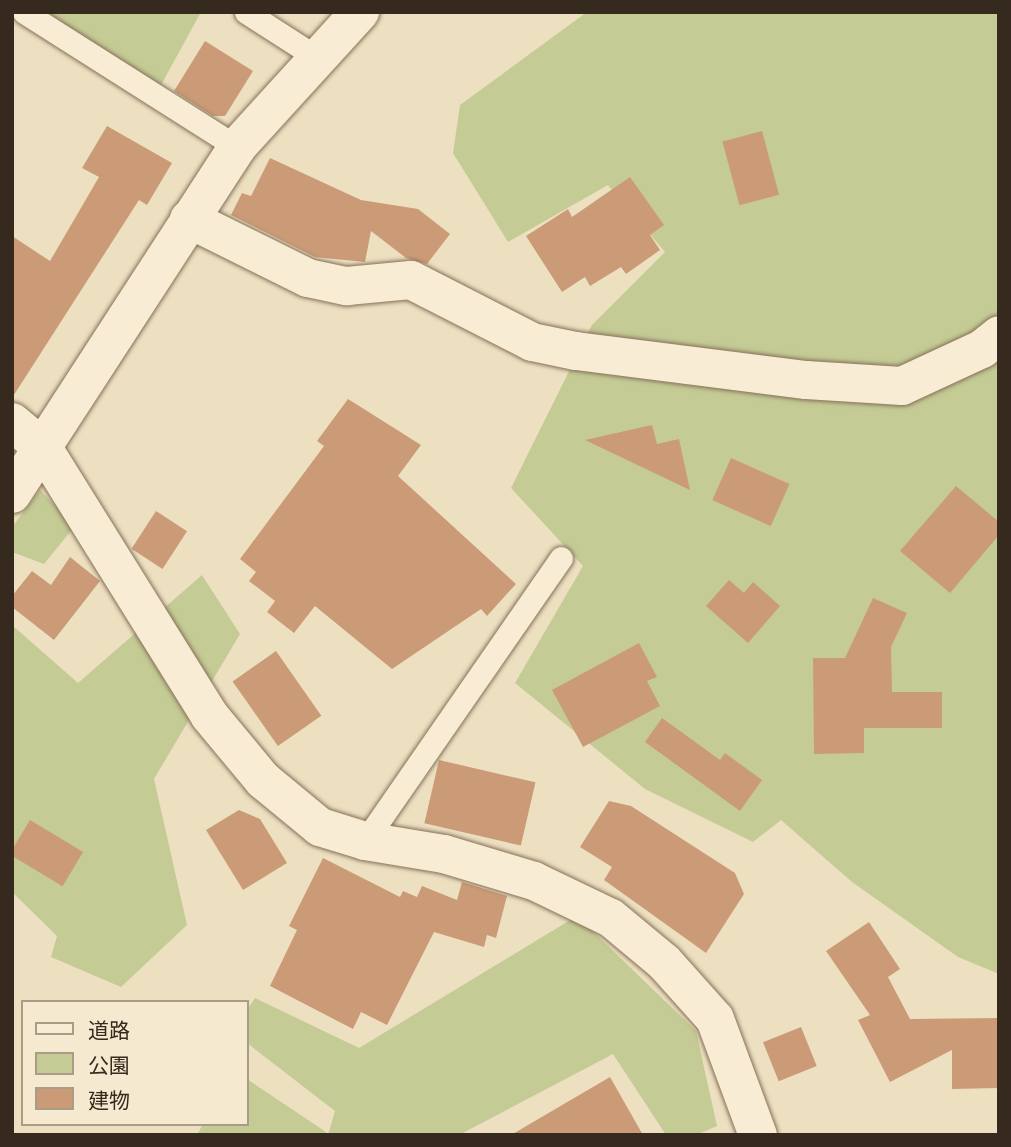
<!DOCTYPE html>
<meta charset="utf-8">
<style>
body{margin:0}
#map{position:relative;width:1011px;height:1147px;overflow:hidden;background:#ede0c1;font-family:Lora,"Noto Sans JP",serif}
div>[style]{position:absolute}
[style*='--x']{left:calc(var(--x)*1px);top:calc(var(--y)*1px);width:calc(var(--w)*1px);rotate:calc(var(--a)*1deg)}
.green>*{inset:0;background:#c4cb95}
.building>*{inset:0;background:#cb9b77;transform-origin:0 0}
.roads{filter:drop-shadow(0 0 2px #867159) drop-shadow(0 0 2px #867159)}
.lane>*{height:23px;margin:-11.5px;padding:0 11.5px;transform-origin:11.5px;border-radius:11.5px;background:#f8edd4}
.street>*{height:38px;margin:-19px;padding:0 19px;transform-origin:19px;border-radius:19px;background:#f8edd4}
.secondary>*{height:38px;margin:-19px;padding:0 19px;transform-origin:19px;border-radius:19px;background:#f8edd4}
span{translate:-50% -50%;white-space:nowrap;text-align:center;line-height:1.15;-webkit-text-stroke:7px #f5ead0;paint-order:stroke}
.frame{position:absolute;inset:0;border:14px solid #36291d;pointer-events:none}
.legend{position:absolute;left:21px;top:1000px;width:228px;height:126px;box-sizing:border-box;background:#f5ead0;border:2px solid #a99d88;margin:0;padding:9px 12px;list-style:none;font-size:21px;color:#36291d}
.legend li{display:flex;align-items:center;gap:14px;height:35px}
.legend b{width:35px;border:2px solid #a99d88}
</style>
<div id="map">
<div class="green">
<div style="clip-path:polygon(41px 12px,201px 12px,161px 85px)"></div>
<div style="clip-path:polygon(587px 12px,999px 12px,999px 974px,958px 957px,852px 882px,781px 820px,753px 842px,645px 789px,515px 683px,583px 566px,511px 488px,592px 325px,665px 252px,608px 185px,508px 242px,453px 153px,460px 105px)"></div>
<div style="clip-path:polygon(40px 490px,75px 526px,44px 564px,12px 552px,12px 527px)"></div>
<div style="clip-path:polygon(202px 575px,240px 634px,154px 779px,187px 925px,121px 987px,51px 957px,57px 936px,12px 892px,12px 625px,78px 683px)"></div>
<div style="clip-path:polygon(577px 916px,696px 1031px,717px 1126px,696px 1135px,666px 1135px,613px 1054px,459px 1135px,328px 1135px,335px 1111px,247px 1043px,247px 1010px,255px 998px,359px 1048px)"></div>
<div style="clip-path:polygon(247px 1079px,326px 1132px,324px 1135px,197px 1135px,203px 1124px,247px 1124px)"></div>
</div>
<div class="building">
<div style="clip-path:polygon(205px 41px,253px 71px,225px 116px,213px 116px,174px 91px)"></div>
<div style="clip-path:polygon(107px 126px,172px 163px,147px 205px,139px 200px,12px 398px,12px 236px,50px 261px,99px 177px,82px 168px)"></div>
<div style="left:762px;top:131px;width:66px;height:41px;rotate:75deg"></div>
<div style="clip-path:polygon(270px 158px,361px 200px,418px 209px,450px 234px,427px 264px,406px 258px,371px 231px,365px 262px,315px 257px,231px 215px,242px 193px,251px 196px)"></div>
<div style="clip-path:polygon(630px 177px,664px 225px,650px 235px,660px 250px,626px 274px,621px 267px,590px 286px,585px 277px,562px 292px,526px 236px,568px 209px,572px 217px)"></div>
<div style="clip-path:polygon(348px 399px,421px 445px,398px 476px,516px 584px,487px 616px,481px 609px,392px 669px,315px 606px,294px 633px,267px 612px,275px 601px,249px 581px,256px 572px,240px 559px,324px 446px,317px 441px)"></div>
<div style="clip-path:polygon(652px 425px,657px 444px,679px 439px,690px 490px,585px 440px)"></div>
<div style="left:731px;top:458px;width:64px;height:46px;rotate:24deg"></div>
<div style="clip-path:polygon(956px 486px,999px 522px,999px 535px,950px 593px,900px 551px)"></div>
<div style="left:156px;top:511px;width:37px;height:45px;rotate:33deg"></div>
<div style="clip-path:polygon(70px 557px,100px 581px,54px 640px,12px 607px,12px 596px,32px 571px,51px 585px)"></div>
<div style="clip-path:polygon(729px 580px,744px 593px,753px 582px,780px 606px,748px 643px,706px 606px)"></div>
<div style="clip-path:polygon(873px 598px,907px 613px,891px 647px,892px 692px,942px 692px,942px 728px,864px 728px,864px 753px,814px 754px,813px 658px,845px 658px)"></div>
<div style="clip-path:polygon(639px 643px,657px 677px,647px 681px,660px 706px,583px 747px,552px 690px)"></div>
<div style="left:276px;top:651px;width:79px;height:53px;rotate:55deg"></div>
<div style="clip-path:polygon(662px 718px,720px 760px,725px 753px,762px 780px,740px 811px,645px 742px)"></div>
<div style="left:439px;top:760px;width:99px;height:65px;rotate:13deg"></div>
<div style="clip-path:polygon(609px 801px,631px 806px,735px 873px,744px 894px,706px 953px,604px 880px,612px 867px,580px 847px)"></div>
<div style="clip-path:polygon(239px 810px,260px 819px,287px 863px,243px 890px,206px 830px)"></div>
<div style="left:30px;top:820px;width:62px;height:40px;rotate:31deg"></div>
<div style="clip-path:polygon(323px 858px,400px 897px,403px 891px,417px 897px,422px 886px,457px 900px,462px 882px,507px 896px,496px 938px,487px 935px,484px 947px,434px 932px,387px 1025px,361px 1012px,353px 1029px,270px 986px,297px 930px,289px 926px)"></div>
<div style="clip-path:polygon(869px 922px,900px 969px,888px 977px,910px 1019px,999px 1018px,999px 1088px,952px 1089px,952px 1050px,890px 1082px,858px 1020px,870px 1015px,826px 951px)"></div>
<div style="left:801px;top:1027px;width:42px;height:41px;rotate:68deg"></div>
<div style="clip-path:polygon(610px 1077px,643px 1135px,511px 1135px)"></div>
</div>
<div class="roads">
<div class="lane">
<div style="--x:24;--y:12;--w:252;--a:32.4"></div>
<div style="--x:246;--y:12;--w:83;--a:32.7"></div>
<div style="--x:365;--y:841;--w:344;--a:-55.3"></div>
</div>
<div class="street">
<div style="--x:189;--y:219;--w:133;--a:26.4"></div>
<div style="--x:308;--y:278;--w:40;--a:12"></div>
<div style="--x:347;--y:286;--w:64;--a:-5.4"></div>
<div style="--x:411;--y:280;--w:136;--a:27.1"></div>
<div style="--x:532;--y:342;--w:45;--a:11.6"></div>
<div style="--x:576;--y:351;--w:232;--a:7.2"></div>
<div style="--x:806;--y:380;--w:96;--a:3.6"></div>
<div style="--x:902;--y:386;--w:88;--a:-24.8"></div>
<div style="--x:982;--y:349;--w:22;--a:-39"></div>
<div style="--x:12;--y:422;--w:40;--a:40"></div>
<div style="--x:43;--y:448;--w:314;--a:58.1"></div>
<div style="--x:209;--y:715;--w:85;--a:50.3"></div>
<div style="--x:263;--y:780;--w:74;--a:39.5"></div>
<div style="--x:320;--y:827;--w:47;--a:17.3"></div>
<div style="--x:365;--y:841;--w:80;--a:9.3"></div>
<div style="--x:444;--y:854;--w:94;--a:16.7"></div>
<div style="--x:534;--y:881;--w:85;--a:25.7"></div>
<div style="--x:611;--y:918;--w:69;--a:39.7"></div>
<div style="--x:664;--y:962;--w:76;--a:48.2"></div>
<div style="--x:715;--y:1019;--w:124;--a:69.7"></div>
</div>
<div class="secondary">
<div style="--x:12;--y:494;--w:414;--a:-57"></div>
<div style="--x:237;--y:147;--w:183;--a:-47.7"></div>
</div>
</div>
<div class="frame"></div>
<ul class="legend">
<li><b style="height:9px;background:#f8edd4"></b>道路</li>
<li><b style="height:19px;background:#c4cb95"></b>公園</li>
<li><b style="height:19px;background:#cb9b77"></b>建物</li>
</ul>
</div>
